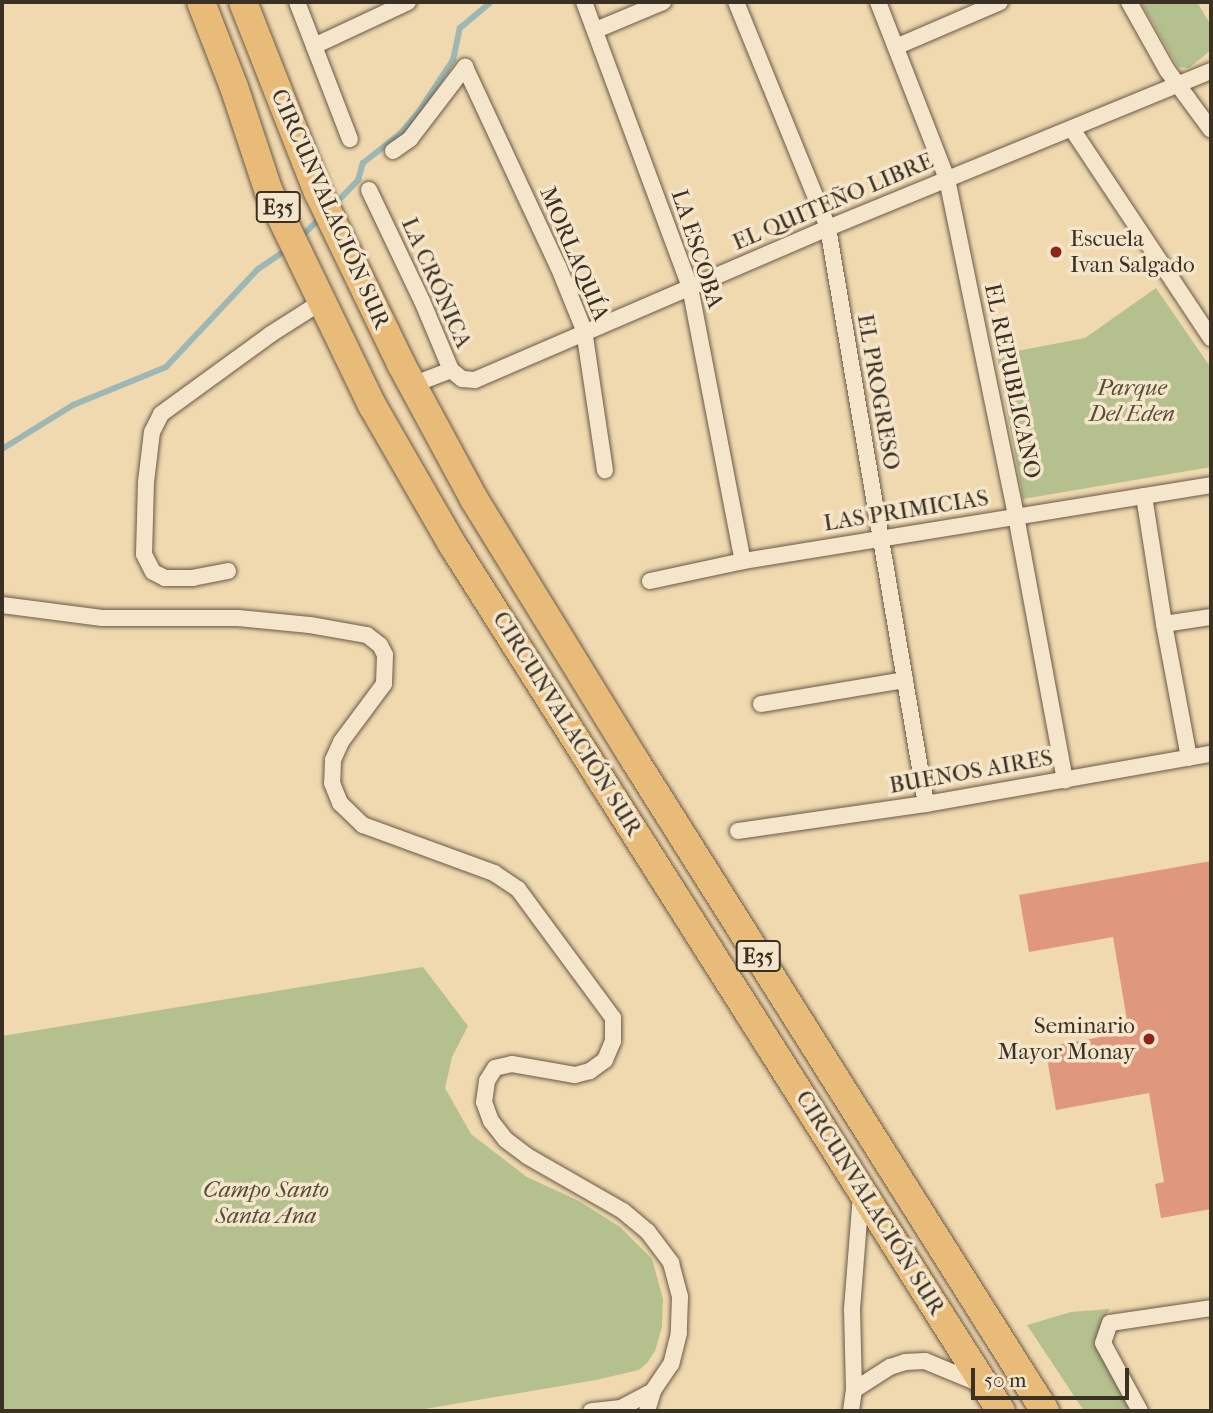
<!DOCTYPE html>
<meta charset="utf-8">
<style>
body{margin:0}
#map{position:relative;width:1213px;height:1413px;overflow:hidden;background:#f0d8af;font-family:"IM FELL French Canon",serif}
div>[style]{position:absolute}
[style*='--x']{left:calc(var(--x)*1px);top:calc(var(--y)*1px);width:calc(var(--w)*1px);rotate:calc(var(--a)*1deg)}
.green>*{inset:0;background:#b5c08f}
.stream>*{height:6px;margin:-3px;padding:0 3px;transform-origin:3px;border-radius:3px;background:#9db8b4}
.building>*{inset:0;background:#df987c}
.roads{filter:drop-shadow(0 0 2px #685a47) drop-shadow(0 0 2px #685a47)}
.minor>*{height:16px;margin:-8px;padding:0 8px;transform-origin:8px;border-radius:8px;background:#f5e6cb}
.trunk>*{height:28px;margin:-14px;padding:0 14px;transform-origin:14px;border-radius:14px;background:#e8bc78}
.dots>*{width:19px;height:19px;translate:-50% -50%;box-sizing:border-box;border:4px solid #f5e6cb;border-radius:50%}
span{translate:-50% -50%;white-space:nowrap;text-align:center;line-height:1.15;-webkit-text-stroke:7px #f5e6cb;paint-order:stroke}
.shield-label span{padding:2px 5px;background:#f5e6cb;border:2px solid;border-radius:5px;-webkit-text-stroke-width:0}
.shield-label{font-size:21px;color:#3a3024;font-weight:700}
.street-label{font-size:23px;color:#3a3024}
.poi-label{font-size:23px;color:#3a3024}
.left{translate:0 -50%;text-align:left}
.right{translate:-100% -50%;text-align:right}
.park-label{font-size:23px;color:#534d39;font-style:italic}
.frame{position:absolute;inset:0;border:4px solid #3a3024;pointer-events:none}
.scale{position:absolute;left:971px;top:1368px;width:158px;height:32px;box-sizing:border-box;border:4px solid #3a3024;border-top:0;padding-left:9px;font-size:21px;line-height:24px;white-space:nowrap;color:#3a3024;-webkit-text-stroke:5px #f5e6cb;paint-order:stroke}
</style>
<div id="map">
<div class="green">
<div style="clip-path:polygon(1141px 2px,1197px 2px,1209px 22px,1211px 50px,1189px 68px,1178px 67px)"></div>
<div style="clip-path:polygon(1156px 288px,1211px 368px,1211px 467px,1023px 499px,997px 355px,1085px 338px)"></div>
<div style="clip-path:polygon(423px 967px,468px 1026px,452px 1057px,445px 1088px,471px 1134px,527px 1177px,579px 1201px,620px 1227px,652px 1259px,663px 1299px,662px 1327px,655px 1351px,647px 1363px,639px 1370px,596px 1380px,413px 1411px,2px 1411px,2px 1036px)"></div>
<div style="clip-path:polygon(1110px 1309px,1103px 1319px,1094px 1343px,1132px 1411px,1084px 1411px,1027px 1325px,1071px 1312px)"></div>
</div>
<div class="stream">
<div style="--x:334;--y:205;--w:35;--a:-46"></div>
<div style="--x:358;--y:180;--w:18;--a:-74"></div>
<div style="--x:363;--y:163;--w:48;--a:-38.3"></div>
<div style="--x:401;--y:133;--w:30;--a:-50"></div>
<div style="--x:420;--y:110;--w:60;--a:-56.6"></div>
<div style="--x:453;--y:60;--w:33;--a:-78"></div>
<div style="--x:460;--y:28;--w:40;--a:-40"></div>
<div style="--x:299;--y:239;--w:31;--a:-45"></div>
<div style="--x:2;--y:449;--w:84;--a:-31.8"></div>
<div style="--x:73;--y:405;--w:100;--a:-22.2"></div>
<div style="--x:166;--y:367;--w:134;--a:-46.8"></div>
<div style="--x:258;--y:269;--w:36;--a:-34"></div>
</div>
<div class="building">
<div style="clip-path:polygon(1211px 861px,1211px 1209px,1161px 1218px,1155px 1184px,1164px 1182px,1149px 1093px,1056px 1110px,1045px 1047px,1129px 1032px,1113px 937px,1029px 952px,1019px 895px)"></div>
</div>
<div class="roads">
<div class="minor">
<div style="--x:297;--y:2;--w:147;--a:68.9"></div>
<div style="--x:584;--y:2;--w:304;--a:69.6"></div>
<div style="--x:690;--y:287;--w:279;--a:79.1"></div>
<div style="--x:736;--y:2;--w:244;--a:67.8"></div>
<div style="--x:828;--y:228;--w:584;--a:80.34"></div>
<div style="--x:878;--y:2;--w:190;--a:68.7"></div>
<div style="--x:947;--y:179;--w:344;--a:78.4"></div>
<div style="--x:1016;--y:516;--w:269;--a:79.5"></div>
<div style="--x:1129;--y:2;--w:78;--a:60.8"></div>
<div style="--x:1167;--y:70;--w:74;--a:53.7"></div>
<div style="--x:596;--y:30;--w:73;--a:-22.7"></div>
<div style="--x:314;--y:46;--w:104;--a:-25.1"></div>
<div style="--x:898;--y:46;--w:111;--a:-23.3"></div>
<div style="--x:1072;--y:129;--w:251;--a:56.4"></div>
<div style="--x:393;--y:151;--w:21;--a:-35"></div>
<div style="--x:410;--y:139;--w:91;--a:-52.6"></div>
<div style="--x:465;--y:67;--w:220;--a:65"></div>
<div style="--x:558;--y:266;--w:69;--a:67.9"></div>
<div style="--x:584;--y:330;--w:142;--a:81.5"></div>
<div style="--x:369;--y:190;--w:123;--a:64.5"></div>
<div style="--x:422;--y:301;--w:75;--a:67.2"></div>
<div style="--x:451;--y:370;--w:14;--a:39"></div>
<div style="--x:462;--y:379;--w:13;--a:4"></div>
<div style="--x:475;--y:380;--w:384;--a:-23.3"></div>
<div style="--x:828;--y:228;--w:414;--a:-22.3"></div>
<div style="--x:412;--y:385;--w:42;--a:-21"></div>
<div style="--x:1144;--y:496;--w:130;--a:81.1"></div>
<div style="--x:1164;--y:624;--w:136;--a:79.4"></div>
<div style="--x:228;--y:571;--w:36;--a:169"></div>
<div style="--x:193;--y:578;--w:28;--a:180"></div>
<div style="--x:165;--y:578;--w:13;--a:-153"></div>
<div style="--x:153;--y:572;--w:20;--a:-117"></div>
<div style="--x:144;--y:554;--w:72;--a:-88.4"></div>
<div style="--x:146;--y:482;--w:50;--a:-83.2"></div>
<div style="--x:152;--y:432;--w:20;--a:-63"></div>
<div style="--x:161;--y:414;--w:136;--a:-36"></div>
<div style="--x:271;--y:334;--w:59;--a:-32.6"></div>
<div style="--x:650;--y:581;--w:95;--a:-12.1"></div>
<div style="--x:743;--y:561;--w:474;--a:-9.2"></div>
<div style="--x:2;--y:605;--w:101;--a:7.4"></div>
<div style="--x:102;--y:618;--w:136;--a:0"></div>
<div style="--x:238;--y:618;--w:72;--a:5.6"></div>
<div style="--x:310;--y:625;--w:58;--a:10"></div>
<div style="--x:367;--y:635;--w:16;--a:38"></div>
<div style="--x:380;--y:645;--w:11;--a:63"></div>
<div style="--x:385;--y:655;--w:29;--a:92"></div>
<div style="--x:384;--y:684;--w:72;--a:126.6"></div>
<div style="--x:341;--y:742;--w:20;--a:114"></div>
<div style="--x:333;--y:760;--w:23;--a:92"></div>
<div style="--x:332;--y:783;--w:22;--a:68"></div>
<div style="--x:340;--y:803;--w:32;--a:44"></div>
<div style="--x:363;--y:825;--w:140;--a:20.1"></div>
<div style="--x:494;--y:873;--w:29;--a:34"></div>
<div style="--x:518;--y:889;--w:160;--a:53.6"></div>
<div style="--x:613;--y:1018;--w:23;--a:90"></div>
<div style="--x:613;--y:1041;--w:21;--a:113"></div>
<div style="--x:605;--y:1060;--w:19;--a:144"></div>
<div style="--x:590;--y:1071;--w:16;--a:165"></div>
<div style="--x:575;--y:1075;--w:64;--a:-170.1"></div>
<div style="--x:512;--y:1064;--w:17;--a:167"></div>
<div style="--x:495;--y:1068;--w:15;--a:122"></div>
<div style="--x:487;--y:1081;--w:21;--a:98"></div>
<div style="--x:484;--y:1102;--w:20;--a:70"></div>
<div style="--x:491;--y:1121;--w:24;--a:52"></div>
<div style="--x:506;--y:1140;--w:26;--a:37"></div>
<div style="--x:527;--y:1156;--w:111;--a:29.8"></div>
<div style="--x:623;--y:1211;--w:33;--a:40"></div>
<div style="--x:648;--y:1232;--w:39;--a:53"></div>
<div style="--x:671;--y:1263;--w:35;--a:75"></div>
<div style="--x:680;--y:1297;--w:36;--a:92"></div>
<div style="--x:679;--y:1333;--w:32;--a:104"></div>
<div style="--x:671;--y:1364;--w:32;--a:124"></div>
<div style="--x:653;--y:1391;--w:36;--a:152"></div>
<div style="--x:621;--y:1408;--w:30;--a:174"></div>
<div style="--x:1164;--y:624;--w:48;--a:-8.5"></div>
<div style="--x:761;--y:704;--w:146;--a:-9.5"></div>
<div style="--x:738;--y:831;--w:190;--a:-8.2"></div>
<div style="--x:926;--y:804;--w:289;--a:-10"></div>
<div style="--x:854;--y:1390;--w:43;--a:-32.6"></div>
<div style="--x:890;--y:1367;--w:16;--a:-18"></div>
<div style="--x:905;--y:1362;--w:20;--a:-3"></div>
<div style="--x:925;--y:1361;--w:63;--a:22.5"></div>
<div style="--x:647;--y:1411;--w:21;--a:-73"></div>
<div style="--x:851;--y:1411;--w:21;--a:-82"></div>
<div style="--x:854;--y:1390;--w:81;--a:-91.4"></div>
<div style="--x:852;--y:1309;--w:115;--a:-85.5"></div>
<div style="--x:1140;--y:1411;--w:77;--a:-118.6"></div>
<div style="--x:1103;--y:1343;--w:21;--a:-71"></div>
<div style="--x:1110;--y:1323;--w:102;--a:-8.4"></div>
</div>
<div class="trunk">
<div style="--x:201;--y:2;--w:91;--a:68.8"></div>
<div style="--x:234;--y:87;--w:111;--a:71.6"></div>
<div style="--x:269;--y:192;--w:237;--a:64.2"></div>
<div style="--x:372;--y:405;--w:160;--a:60.1"></div>
<div style="--x:452;--y:544;--w:1026;--a:57.66"></div>
<div style="--x:243;--y:2;--w:204;--a:68.5"></div>
<div style="--x:318;--y:192;--w:191;--a:64.2"></div>
<div style="--x:401;--y:364;--w:153;--a:61.6"></div>
<div style="--x:474;--y:499;--w:305;--a:58.4"></div>
<div style="--x:634;--y:759;--w:771;--a:57.77"></div>
</div>
</div>
<div class="dots">
<div style="left:1056px;top:252px;background:#8f2418"></div>
<div style="left:1149px;top:1039px;background:#8f2418"></div>
</div>
<div class="shield-label">
<span style="left:278px;top:207px">E35</span>
<span style="left:758px;top:956px">E35</span>
</div>
<div class="street-label">
<span style="left:833px;top:202px;rotate:-23deg">EL QUITEÑO LIBRE</span>
<span style="left:330px;top:209px;rotate:66deg">CIRCUNVALACIÓN SUR</span>
<span style="left:697px;top:249px;rotate:72deg">LA ESCOBA</span>
<span style="left:574px;top:254px;rotate:67deg">MORLAQUÍA</span>
<span style="left:436px;top:283px;rotate:66deg">LA CRÓNICA</span>
<span style="left:1012px;top:381px;rotate:78deg">EL REPUBLICANO</span>
<span style="left:878px;top:392px;rotate:80deg">EL PROGRESO</span>
<span style="left:906px;top:511px;rotate:-9deg">LAS PRIMICIAS</span>
<span style="left:567px;top:724px;rotate:58deg">CIRCUNVALACIÓN SUR</span>
<span style="left:971px;top:772px;rotate:-10deg">BUENOS AIRES</span>
<span style="left:870px;top:1203px;rotate:58deg">CIRCUNVALACIÓN SUR</span>
</div>
<div class="poi-label">
<span class="left" style="left:1070px;top:252px">Escuela<br>Ivan Salgado</span>
<span class="right" style="left:1135px;top:1039px">Seminario<br>Mayor Monay</span>
</div>
<div class="park-label">
<span style="left:1132px;top:401px">Parque<br>Del Eden</span>
<span style="left:266px;top:1203px">Campo Santo<br>Santa Ana</span>
</div>
<div class="frame"></div>
<div class="scale">50 m</div>
</div>
